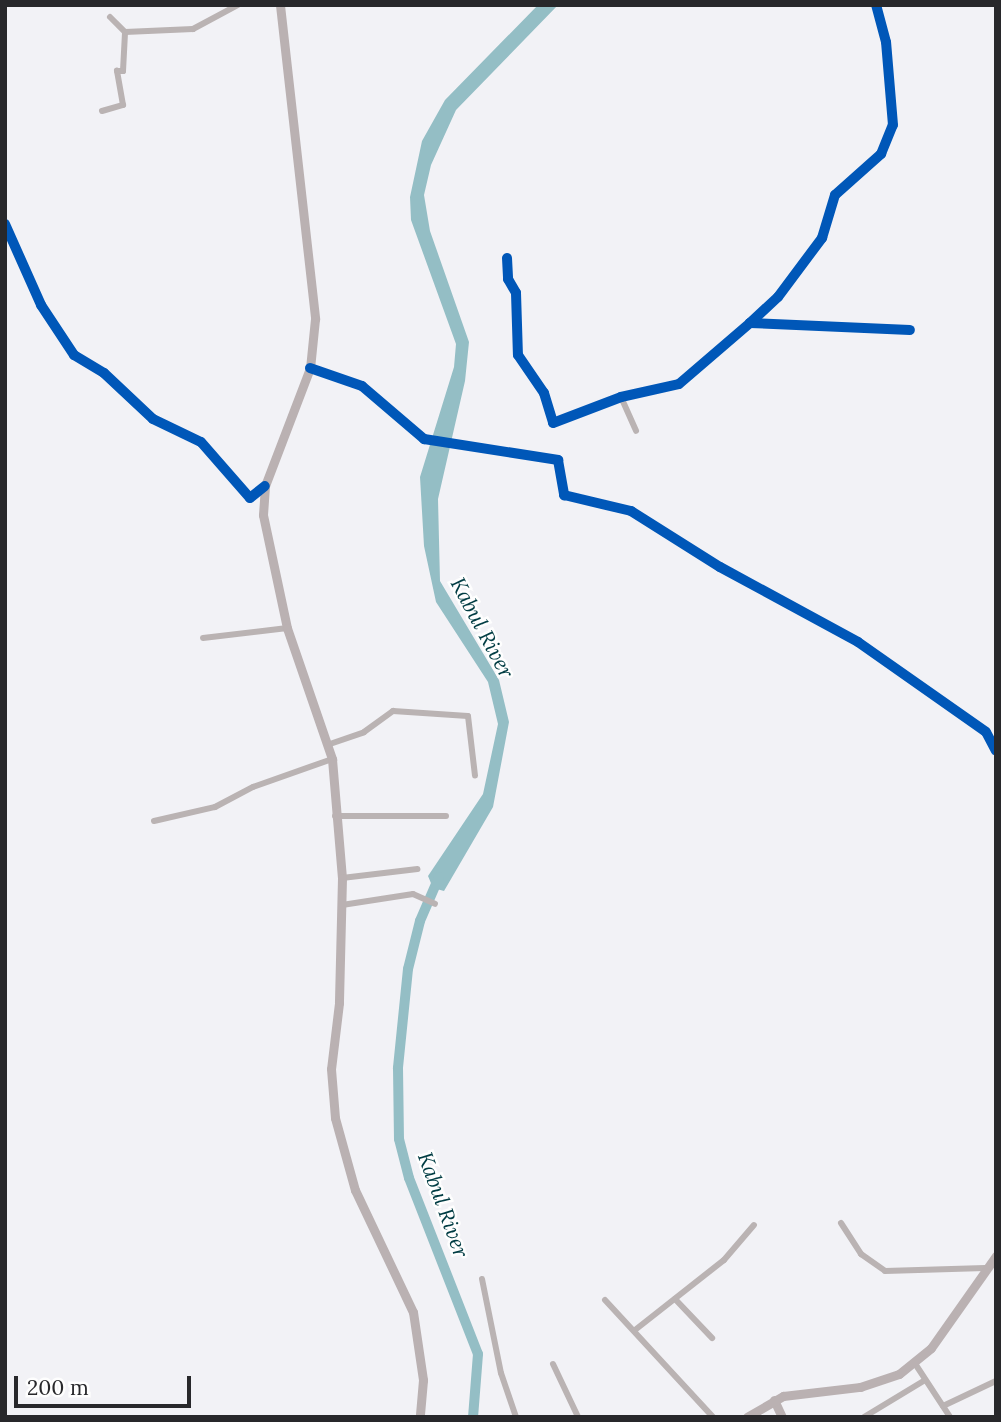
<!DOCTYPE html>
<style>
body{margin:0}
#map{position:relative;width:1001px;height:1422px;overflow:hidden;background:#f2f2f6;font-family:Lora,serif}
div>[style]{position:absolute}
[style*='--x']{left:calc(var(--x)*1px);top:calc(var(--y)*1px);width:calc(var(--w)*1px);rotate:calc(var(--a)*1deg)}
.water>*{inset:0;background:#94bec5}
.river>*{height:10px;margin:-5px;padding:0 5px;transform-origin:5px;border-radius:5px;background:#94bec5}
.street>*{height:6px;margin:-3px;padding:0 3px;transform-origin:3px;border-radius:3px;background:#bab3b3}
.secondary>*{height:9px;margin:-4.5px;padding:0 4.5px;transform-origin:4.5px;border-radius:4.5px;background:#bab1b2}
.cycleway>*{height:10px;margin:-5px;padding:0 5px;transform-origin:5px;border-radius:5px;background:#0057b8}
span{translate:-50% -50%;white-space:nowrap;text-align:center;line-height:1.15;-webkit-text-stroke:5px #fefefe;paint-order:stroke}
.water-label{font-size:21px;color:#003c43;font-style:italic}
.frame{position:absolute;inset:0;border:7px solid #28282b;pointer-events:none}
.scale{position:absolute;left:14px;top:1376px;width:177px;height:32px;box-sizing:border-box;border:4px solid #28282b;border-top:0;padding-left:9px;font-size:21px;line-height:24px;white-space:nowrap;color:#28282b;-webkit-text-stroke:5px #fefefe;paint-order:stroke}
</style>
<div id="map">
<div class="water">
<div style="clip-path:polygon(538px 5px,558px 5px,456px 110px,431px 165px,424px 195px,430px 231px,469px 342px,465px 381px,438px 499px,440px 581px,499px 680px,509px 722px,493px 807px,444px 891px,433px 888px,428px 876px,483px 794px,498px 724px,488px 682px,436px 602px,424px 546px,420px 477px,454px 367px,456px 344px,411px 220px,410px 197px,422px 141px,445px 100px)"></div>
</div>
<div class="river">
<div style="--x:439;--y:877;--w:48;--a:113.4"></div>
<div style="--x:420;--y:921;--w:49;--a:104"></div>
<div style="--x:408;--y:969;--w:100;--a:95.8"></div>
<div style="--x:398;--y:1068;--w:71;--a:89.2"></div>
<div style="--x:399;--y:1139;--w:40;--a:75.6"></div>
<div style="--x:409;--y:1178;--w:189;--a:68.6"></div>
<div style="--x:478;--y:1354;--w:63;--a:94.5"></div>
</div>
<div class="street">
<div style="--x:110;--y:17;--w:21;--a:45"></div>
<div style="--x:125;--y:32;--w:68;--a:-2.5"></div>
<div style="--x:193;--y:29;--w:51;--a:-28.1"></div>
<div style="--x:102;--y:111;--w:22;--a:-16"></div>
<div style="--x:123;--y:105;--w:35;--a:-100"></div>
<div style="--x:117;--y:71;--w:6;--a:0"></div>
<div style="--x:123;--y:71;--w:39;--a:-87"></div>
<div style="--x:5;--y:224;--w:89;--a:66"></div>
<div style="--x:41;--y:305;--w:60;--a:56.6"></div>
<div style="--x:74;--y:355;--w:35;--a:31"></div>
<div style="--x:104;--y:373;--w:67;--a:43.2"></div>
<div style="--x:153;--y:419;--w:53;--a:25.6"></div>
<div style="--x:201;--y:442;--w:74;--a:48.8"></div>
<div style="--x:250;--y:498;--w:19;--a:-39"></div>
<div style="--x:507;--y:258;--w:21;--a:87"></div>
<div style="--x:508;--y:279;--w:16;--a:60"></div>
<div style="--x:516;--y:293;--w:62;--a:88.2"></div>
<div style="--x:518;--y:355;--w:46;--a:55.6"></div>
<div style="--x:544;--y:393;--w:31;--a:73"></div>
<div style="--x:553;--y:423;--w:73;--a:-20.9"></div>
<div style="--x:621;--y:397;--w:59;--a:-12.6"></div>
<div style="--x:679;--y:384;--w:94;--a:-40.7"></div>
<div style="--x:750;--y:323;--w:160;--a:2.5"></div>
<div style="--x:750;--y:323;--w:38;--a:-43"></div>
<div style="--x:778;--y:297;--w:74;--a:-53.3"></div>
<div style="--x:822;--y:238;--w:45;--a:-73.2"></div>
<div style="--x:835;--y:195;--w:62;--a:-41.7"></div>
<div style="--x:881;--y:154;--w:31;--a:-68"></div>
<div style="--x:893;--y:125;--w:83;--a:-94.8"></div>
<div style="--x:886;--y:42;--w:38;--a:-105"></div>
<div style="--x:310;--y:368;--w:55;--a:19.1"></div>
<div style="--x:362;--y:386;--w:82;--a:40.5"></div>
<div style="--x:424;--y:439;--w:136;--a:8.9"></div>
<div style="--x:558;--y:460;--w:36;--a:80"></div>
<div style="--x:564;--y:495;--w:69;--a:13.4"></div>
<div style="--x:631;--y:511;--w:105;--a:32.2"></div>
<div style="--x:720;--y:567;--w:157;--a:28.5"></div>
<div style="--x:858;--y:642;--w:156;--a:35.1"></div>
<div style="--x:986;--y:732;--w:21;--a:62"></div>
<div style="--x:621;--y:397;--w:37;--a:66"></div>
<div style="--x:203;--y:638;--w:85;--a:-6.8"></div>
<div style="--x:327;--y:745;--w:39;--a:-19"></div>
<div style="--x:364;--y:732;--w:36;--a:-36"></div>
<div style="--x:393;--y:711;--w:75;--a:3.8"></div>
<div style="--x:468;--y:716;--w:60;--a:83.3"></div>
<div style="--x:335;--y:816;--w:111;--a:0"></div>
<div style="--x:154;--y:821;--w:63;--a:-12.9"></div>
<div style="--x:215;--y:807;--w:43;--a:-27.8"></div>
<div style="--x:253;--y:787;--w:84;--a:-19.5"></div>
<div style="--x:342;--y:878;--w:76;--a:-6.8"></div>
<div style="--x:342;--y:905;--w:72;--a:-8.8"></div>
<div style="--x:413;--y:894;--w:24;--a:24"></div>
<div style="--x:841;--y:1223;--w:37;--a:57"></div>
<div style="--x:861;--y:1254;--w:29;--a:35"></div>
<div style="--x:885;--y:1271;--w:100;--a:-1.7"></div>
<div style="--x:482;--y:1279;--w:96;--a:78.6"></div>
<div style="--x:501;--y:1373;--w:46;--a:71.2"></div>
<div style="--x:675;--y:1299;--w:54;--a:46.5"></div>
<div style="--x:605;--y:1300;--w:159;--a:47.3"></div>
<div style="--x:635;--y:1330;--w:113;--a:-38.2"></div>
<div style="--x:724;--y:1260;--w:46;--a:-49.4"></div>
<div style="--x:914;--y:1362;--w:66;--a:56.8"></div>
<div style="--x:553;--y:1364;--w:59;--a:64.7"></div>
<div style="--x:943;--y:1406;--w:59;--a:-25.3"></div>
<div style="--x:864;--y:1417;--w:71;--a:-31.2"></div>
</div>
<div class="secondary">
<div style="--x:280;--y:5;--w:316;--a:83.6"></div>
<div style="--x:315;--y:319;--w:49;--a:95.8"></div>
<div style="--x:310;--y:368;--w:126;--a:110.9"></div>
<div style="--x:265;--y:486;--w:29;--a:94"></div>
<div style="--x:263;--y:515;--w:116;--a:78"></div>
<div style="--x:287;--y:628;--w:139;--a:71"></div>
<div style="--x:332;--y:759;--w:119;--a:85.2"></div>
<div style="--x:342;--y:878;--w:125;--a:91.4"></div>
<div style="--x:339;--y:1003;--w:66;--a:96.9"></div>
<div style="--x:331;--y:1069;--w:49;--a:85.3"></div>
<div style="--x:335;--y:1118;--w:75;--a:74.5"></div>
<div style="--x:355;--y:1190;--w:135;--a:64.6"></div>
<div style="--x:413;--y:1312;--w:69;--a:81.6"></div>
<div style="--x:423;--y:1380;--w:37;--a:95"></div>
<div style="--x:774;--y:1400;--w:19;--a:65"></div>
<div style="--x:747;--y:1417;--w:42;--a:-30.3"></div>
<div style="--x:783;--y:1396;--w:78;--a:-6.7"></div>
<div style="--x:860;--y:1387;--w:41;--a:-18.4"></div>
<div style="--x:899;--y:1374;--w:41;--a:-39.1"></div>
<div style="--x:931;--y:1348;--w:113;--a:-54.8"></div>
</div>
<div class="cycleway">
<div style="--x:5;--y:224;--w:89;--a:66"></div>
<div style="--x:41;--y:305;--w:60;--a:56.6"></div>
<div style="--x:74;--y:355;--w:35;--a:31"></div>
<div style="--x:104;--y:373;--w:67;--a:43.2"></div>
<div style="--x:153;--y:419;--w:53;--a:25.6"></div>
<div style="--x:201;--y:442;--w:74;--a:48.8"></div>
<div style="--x:250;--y:498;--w:19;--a:-39"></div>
<div style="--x:507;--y:258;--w:21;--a:87"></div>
<div style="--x:508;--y:279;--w:16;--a:60"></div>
<div style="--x:516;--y:293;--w:62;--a:88.2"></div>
<div style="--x:518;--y:355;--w:46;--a:55.6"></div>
<div style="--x:544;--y:393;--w:31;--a:73"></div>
<div style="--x:553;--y:423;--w:73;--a:-20.9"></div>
<div style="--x:621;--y:397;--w:59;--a:-12.6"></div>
<div style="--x:679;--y:384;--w:94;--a:-40.7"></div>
<div style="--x:750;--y:323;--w:160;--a:2.5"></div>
<div style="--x:750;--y:323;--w:38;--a:-43"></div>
<div style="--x:778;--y:297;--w:74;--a:-53.3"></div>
<div style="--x:822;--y:238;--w:45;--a:-73.2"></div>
<div style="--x:835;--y:195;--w:62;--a:-41.7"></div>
<div style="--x:881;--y:154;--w:31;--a:-68"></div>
<div style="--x:893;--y:125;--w:83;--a:-94.8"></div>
<div style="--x:886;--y:42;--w:38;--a:-105"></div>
<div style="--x:310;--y:368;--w:55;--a:19.1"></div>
<div style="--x:362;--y:386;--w:82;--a:40.5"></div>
<div style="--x:424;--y:439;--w:136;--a:8.9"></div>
<div style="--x:558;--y:460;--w:36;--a:80"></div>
<div style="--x:564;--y:495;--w:69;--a:13.4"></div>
<div style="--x:631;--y:511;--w:105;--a:32.2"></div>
<div style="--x:720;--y:567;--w:157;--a:28.5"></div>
<div style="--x:858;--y:642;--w:156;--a:35.1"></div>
<div style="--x:986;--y:732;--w:21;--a:62"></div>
</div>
<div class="water-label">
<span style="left:482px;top:628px;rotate:62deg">Kabul River</span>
<span style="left:443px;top:1205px;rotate:70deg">Kabul River</span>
</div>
<div class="frame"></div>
<div class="scale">200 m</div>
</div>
